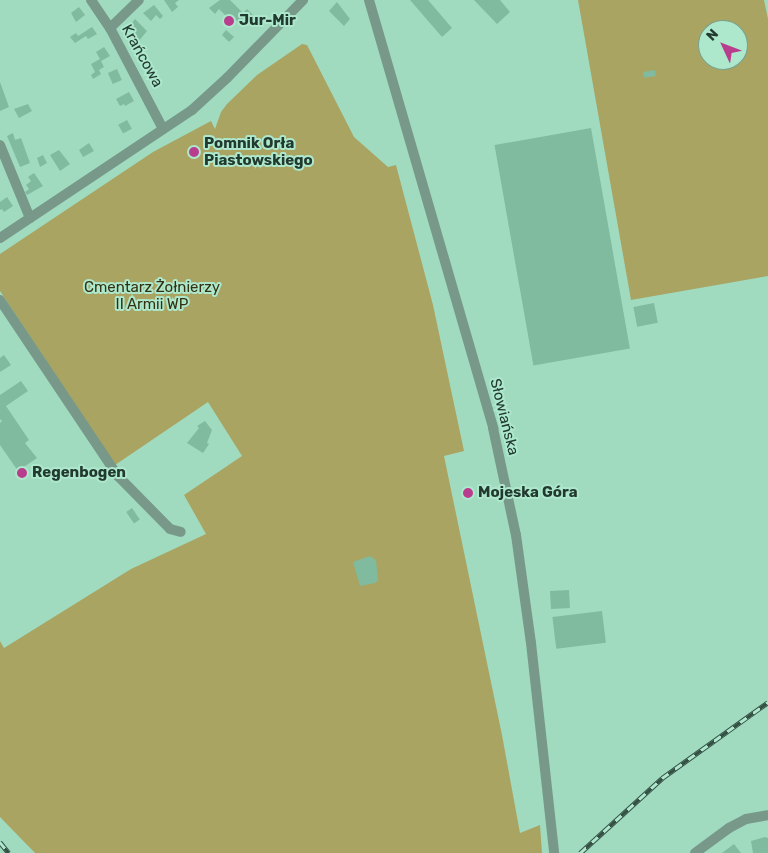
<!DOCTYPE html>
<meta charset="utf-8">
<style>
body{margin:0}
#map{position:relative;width:768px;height:853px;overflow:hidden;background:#a0dbc0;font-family:Rubik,sans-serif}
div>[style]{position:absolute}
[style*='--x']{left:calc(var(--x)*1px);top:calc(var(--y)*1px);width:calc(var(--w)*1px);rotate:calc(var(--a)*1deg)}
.green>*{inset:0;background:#a9a462}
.building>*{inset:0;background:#80ba9f;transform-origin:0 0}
.minor>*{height:10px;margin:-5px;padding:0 5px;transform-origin:5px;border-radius:5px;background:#789989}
.rail>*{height:4.5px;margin-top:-2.25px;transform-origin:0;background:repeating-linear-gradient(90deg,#ade8cd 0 8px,#345044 0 16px);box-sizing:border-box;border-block:1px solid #345044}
.dots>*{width:14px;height:14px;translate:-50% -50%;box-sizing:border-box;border:2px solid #ade8cd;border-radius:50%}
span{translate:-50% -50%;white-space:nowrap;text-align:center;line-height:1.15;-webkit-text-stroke:4px #ade8cd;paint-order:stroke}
.poi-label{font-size:15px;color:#22392f;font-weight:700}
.left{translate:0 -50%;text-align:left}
.street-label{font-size:15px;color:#22392f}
.park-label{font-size:15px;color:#343110}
.north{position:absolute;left:698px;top:20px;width:50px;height:50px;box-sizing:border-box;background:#ade8cd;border:1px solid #75a28e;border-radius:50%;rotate:313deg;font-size:14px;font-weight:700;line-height:20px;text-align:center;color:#22392f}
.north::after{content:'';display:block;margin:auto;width:18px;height:22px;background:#b93d8d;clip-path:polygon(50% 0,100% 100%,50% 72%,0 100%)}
</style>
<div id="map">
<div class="green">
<div style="clip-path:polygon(evenodd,578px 0,764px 0,768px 19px,768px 276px,631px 300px,578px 0,708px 30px,738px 30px,738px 60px,708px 60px,708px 30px)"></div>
<div style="clip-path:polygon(302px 44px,307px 45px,354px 137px,388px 167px,396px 165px,433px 305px,464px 451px,444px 456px,502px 735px,520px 833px,540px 825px,542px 853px,35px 853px,0 817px,0 641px,4px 648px,131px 569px,206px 534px,184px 495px,242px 456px,208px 402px,115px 465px,0 291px,0 254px,153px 152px,211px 121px,215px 129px,221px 112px,227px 104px,257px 75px)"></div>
</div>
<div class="building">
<div style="clip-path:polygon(164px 0,179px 0,175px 3px,178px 7px,172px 12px)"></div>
<div style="clip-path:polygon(220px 0,230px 0,243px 13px,247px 9px,254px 16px,244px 27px,236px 20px,233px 23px,219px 9px,215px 14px,209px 8px)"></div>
<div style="clip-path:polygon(410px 0,428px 0,452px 28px,442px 37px)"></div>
<div style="clip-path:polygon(474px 0,500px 0,510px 12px,497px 24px)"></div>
<div style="clip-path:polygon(337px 2px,350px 19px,344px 26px,329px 11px)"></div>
<div style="clip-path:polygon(154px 5px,163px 16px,160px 19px,156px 15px,151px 21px,143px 13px)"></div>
<div style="clip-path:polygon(79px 7px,85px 15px,76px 22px,71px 13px)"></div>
<div style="clip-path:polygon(135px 19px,147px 31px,138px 42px,130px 36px,135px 28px,131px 24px)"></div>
<div style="clip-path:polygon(92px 27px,97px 34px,88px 39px,86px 36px,75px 43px,70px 37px,76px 33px,78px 36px)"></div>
<div style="clip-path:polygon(226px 30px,234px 37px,229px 42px,222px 35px)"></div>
<div style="clip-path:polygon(104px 47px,110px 56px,101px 61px,104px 67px,99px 70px,101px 74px,93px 79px,91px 75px,95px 72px,91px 64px,100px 59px,96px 52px)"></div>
<div style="left:117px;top:69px;width:12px;height:10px;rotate:66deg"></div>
<div style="left:655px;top:70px;width:6px;height:12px;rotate:81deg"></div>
<div style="clip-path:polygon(0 82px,9px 107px,0 111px)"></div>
<div style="clip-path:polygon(129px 92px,134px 101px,125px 106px,124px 104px,120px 106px,116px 99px)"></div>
<div style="clip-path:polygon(28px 104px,32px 111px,19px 118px,14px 109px)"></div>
<div style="left:127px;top:120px;width:10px;height:10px;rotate:61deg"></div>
<div style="left:591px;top:128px;width:224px;height:98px;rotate:80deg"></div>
<div style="clip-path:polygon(13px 133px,15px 140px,21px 138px,30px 163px,20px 167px,7px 136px)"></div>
<div style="clip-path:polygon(89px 143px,94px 151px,83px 157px,79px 150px)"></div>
<div style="clip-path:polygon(59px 150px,70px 164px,60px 171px,50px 155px)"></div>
<div style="clip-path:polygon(43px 155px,47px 163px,40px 167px,37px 158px)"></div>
<div style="clip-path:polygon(34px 173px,43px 186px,27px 195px,25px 192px,29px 189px,26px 185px,31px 181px,28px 177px)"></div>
<div style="clip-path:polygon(7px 197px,13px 206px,4px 212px,2px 209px,0 210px,0 202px)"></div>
<div style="left:654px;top:303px;width:20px;height:21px;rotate:79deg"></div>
<div style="clip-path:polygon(4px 355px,11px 365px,0 372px,0 358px)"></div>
<div style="clip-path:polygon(21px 381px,28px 391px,6px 406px,29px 440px,25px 443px,37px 458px,18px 471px,0 445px,0 423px,2px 421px,0 419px,0 395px)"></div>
<div style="clip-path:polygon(205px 421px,212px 430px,207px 443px,209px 444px,203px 453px,187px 443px,199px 428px,197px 426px)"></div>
<div style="left:132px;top:508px;width:14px;height:7px;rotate:56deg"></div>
<div style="clip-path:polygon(370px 556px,376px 560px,378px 580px,375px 583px,360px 586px,353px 562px)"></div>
<div style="left:569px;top:590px;width:18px;height:19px;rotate:87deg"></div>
<div style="left:602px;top:611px;width:32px;height:50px;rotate:83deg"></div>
<div style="clip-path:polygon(765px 837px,768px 838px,768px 853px,753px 853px,751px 841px)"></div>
<div style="clip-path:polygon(734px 844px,741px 853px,722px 853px)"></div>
</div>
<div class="minor">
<div style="--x:91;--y:0;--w:34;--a:56"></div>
<div style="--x:110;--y:28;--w:114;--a:62.3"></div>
<div style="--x:369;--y:0;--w:446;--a:73.8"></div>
<div style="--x:493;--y:428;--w:109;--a:77.9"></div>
<div style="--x:516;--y:535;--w:109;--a:82.1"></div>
<div style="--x:531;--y:643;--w:211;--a:83.7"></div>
<div style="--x:110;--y:28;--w:40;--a:-44"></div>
<div style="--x:0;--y:145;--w:79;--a:67.7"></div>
<div style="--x:0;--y:238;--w:231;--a:-33.7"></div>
<div style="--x:192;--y:110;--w:47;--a:-42.4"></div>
<div style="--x:227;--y:78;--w:109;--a:-45.7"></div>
<div style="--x:0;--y:300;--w:212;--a:56.2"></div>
<div style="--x:118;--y:476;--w:74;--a:45.5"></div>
<div style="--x:170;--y:529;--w:11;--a:15"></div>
<div style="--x:695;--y:853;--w:42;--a:-36.3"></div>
<div style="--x:729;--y:828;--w:19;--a:-28"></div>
<div style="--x:746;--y:819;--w:22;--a:-10"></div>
</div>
<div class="rail">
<div style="--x:0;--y:842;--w:14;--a:51"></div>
<div style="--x:580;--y:853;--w:111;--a:-42.4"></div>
<div style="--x:662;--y:778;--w:130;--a:-35.6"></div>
</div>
<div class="dots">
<div style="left:229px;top:21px;background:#b93d8d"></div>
<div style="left:194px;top:152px;background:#b93d8d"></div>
<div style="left:22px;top:473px;background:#b93d8d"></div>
<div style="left:468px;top:493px;background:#b93d8d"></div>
</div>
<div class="poi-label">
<span class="left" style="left:239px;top:21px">Jur-Mir</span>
<span class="left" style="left:204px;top:152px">Pomnik Orła<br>Piastowskiego</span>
<span class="left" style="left:32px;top:473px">Regenbogen</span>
<span class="left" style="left:478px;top:493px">Mojeska Góra</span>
</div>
<div class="street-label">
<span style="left:142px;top:56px;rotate:61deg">Krańcowa</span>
<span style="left:504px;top:417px;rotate:76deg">Słowiańska</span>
</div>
<div class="park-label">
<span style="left:152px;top:296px">Cmentarz Żołnierzy<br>II Armii WP</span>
</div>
<div class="north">N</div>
</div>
